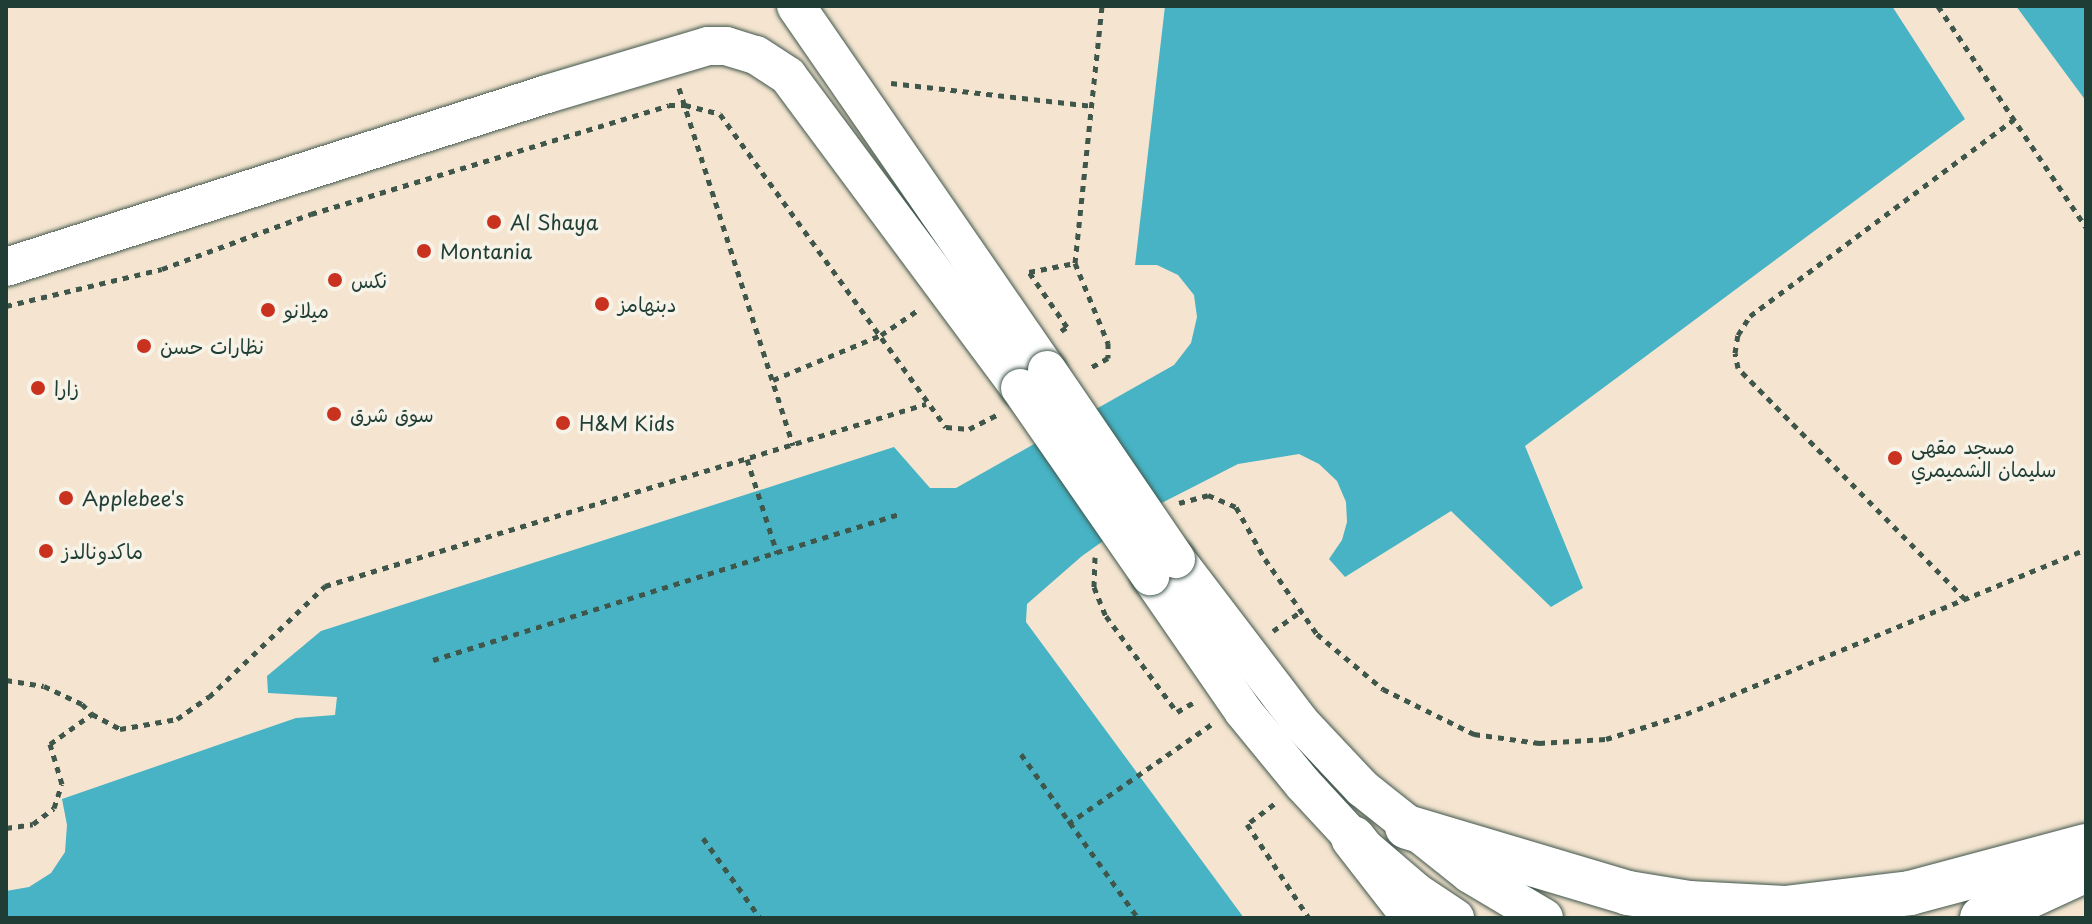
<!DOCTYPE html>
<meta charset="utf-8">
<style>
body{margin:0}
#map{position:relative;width:2092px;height:924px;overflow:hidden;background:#f5e5d0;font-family:"Playpen Sans","Playpen Sans Arabic",sans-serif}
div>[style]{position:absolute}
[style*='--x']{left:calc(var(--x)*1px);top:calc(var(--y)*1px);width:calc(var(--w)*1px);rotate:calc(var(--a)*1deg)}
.water>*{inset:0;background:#47b3c4}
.path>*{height:5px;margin-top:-2.5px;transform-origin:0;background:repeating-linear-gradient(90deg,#3f564b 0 6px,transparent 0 12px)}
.roads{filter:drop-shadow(0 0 2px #3f564b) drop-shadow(0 0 2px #3f564b)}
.minor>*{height:38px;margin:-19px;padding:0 19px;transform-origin:19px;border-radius:19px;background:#fff}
.major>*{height:44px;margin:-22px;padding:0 22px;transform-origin:22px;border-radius:22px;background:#fff}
.bridges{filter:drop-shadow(0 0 2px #3f564b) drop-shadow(0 0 2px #3f564b)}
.minor-bridge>*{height:38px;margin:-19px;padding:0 19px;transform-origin:19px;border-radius:19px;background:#fff}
.dots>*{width:22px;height:22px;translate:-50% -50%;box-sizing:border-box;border:4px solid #f7f3e8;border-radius:50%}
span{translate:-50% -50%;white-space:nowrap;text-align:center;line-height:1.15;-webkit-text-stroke:7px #f7f3e8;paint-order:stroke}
.poi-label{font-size:20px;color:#1f3d34}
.left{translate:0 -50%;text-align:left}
.frame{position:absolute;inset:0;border:8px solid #1f3d34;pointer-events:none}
</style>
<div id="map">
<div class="water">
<div style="clip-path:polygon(1165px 6px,1892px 6px,1965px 119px,1525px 446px,1583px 588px,1551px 607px,1451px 511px,1345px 577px,1329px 559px,1342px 540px,1347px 522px,1346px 502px,1337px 481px,1319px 464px,1299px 454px,1238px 464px,1144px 512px,1082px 556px,1027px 604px,1026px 622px,1244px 918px,6px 918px,6px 891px,29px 887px,51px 873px,65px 852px,67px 825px,62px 799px,296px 718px,335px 715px,337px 697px,268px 693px,267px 676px,321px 631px,894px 447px,930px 488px,956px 488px,1174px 365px,1191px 343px,1197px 317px,1194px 295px,1178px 275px,1157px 265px,1135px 265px)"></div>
<div style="clip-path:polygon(2016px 6px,2086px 6px,2086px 101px)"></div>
</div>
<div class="path">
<div style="--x:1938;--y:6;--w:266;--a:56.2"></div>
<div style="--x:891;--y:83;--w:203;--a:6.5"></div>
<div style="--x:679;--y:88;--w:375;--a:72.3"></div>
<div style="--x:1075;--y:263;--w:87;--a:67.6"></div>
<div style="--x:1108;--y:343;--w:15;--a:90"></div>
<div style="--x:1108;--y:358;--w:23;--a:151"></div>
<div style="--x:6;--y:306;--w:160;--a:-13.3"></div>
<div style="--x:162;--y:269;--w:159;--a:-20.3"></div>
<div style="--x:311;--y:214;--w:374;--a:-16.9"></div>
<div style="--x:669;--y:105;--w:16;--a:0"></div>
<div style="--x:685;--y:105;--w:36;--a:14"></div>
<div style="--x:720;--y:114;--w:386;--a:54.2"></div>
<div style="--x:946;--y:427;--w:23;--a:5"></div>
<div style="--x:969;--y:429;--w:31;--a:-27"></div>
<div style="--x:1061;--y:331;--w:7;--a:-34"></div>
<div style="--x:1067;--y:327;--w:67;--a:-124.6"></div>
<div style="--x:1029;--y:272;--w:47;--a:-11.1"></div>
<div style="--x:1075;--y:263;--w:258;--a:-84"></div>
<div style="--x:773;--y:380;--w:117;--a:-22.6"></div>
<div style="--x:881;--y:335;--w:45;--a:-34"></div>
<div style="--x:747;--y:459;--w:99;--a:72.3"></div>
<div style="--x:1179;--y:503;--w:30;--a:-15"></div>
<div style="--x:1208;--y:495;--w:30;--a:23"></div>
<div style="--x:1236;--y:507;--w:60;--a:60.9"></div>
<div style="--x:1265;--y:559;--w:91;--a:55.3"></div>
<div style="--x:1317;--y:634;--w:86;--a:39.8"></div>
<div style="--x:1383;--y:689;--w:102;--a:26.3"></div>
<div style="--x:1474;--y:734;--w:66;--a:7.9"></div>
<div style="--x:1539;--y:743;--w:67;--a:-3.4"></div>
<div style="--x:1606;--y:739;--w:84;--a:-17.4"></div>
<div style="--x:1686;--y:714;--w:433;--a:-22.4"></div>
<div style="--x:1095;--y:557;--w:30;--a:92"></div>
<div style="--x:1094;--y:587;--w:31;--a:68"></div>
<div style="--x:1106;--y:616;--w:119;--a:53.5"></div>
<div style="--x:1177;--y:712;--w:20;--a:-30"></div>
<div style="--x:1965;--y:599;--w:324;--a:-134.5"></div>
<div style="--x:1738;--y:368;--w:15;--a:-101"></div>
<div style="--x:1735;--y:353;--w:18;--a:-81"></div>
<div style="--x:1738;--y:335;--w:22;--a:-58"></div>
<div style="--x:1750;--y:316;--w:329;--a:-36.7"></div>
<div style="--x:1273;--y:631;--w:33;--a:-35"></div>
<div style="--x:433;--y:660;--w:489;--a:-17.4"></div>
<div style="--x:6;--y:680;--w:38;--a:9"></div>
<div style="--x:44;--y:686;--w:42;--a:25.3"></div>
<div style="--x:82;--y:704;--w:14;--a:45"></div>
<div style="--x:1021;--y:754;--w:201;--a:54.5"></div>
<div style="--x:1274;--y:804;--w:34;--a:143"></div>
<div style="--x:1247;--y:824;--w:113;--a:56.6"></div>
<div style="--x:1068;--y:824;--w:175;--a:-34.8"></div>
<div style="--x:6;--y:828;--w:27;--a:-8"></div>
<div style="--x:33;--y:824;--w:26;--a:-37"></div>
<div style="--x:54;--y:808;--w:25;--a:-72"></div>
<div style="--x:62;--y:784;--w:42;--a:-106.7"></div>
<div style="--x:50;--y:744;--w:52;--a:-35.5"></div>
<div style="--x:92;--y:714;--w:32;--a:28"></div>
<div style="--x:120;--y:729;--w:58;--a:-10"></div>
<div style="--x:177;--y:719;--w:39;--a:-35"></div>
<div style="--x:209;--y:697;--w:161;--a:-43.7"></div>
<div style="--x:325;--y:586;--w:628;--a:-16.85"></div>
<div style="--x:703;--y:838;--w:98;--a:54.5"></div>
</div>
<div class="roads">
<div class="minor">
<div style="--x:796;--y:6;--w:442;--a:55.4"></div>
<div style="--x:6;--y:267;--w:568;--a:-17.73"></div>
<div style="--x:547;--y:94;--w:168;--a:-16.6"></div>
<div style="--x:708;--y:46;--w:18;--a:0"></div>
<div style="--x:726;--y:46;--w:31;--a:17"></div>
<div style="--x:756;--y:55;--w:38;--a:33"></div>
<div style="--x:788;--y:76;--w:389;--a:53.4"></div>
<div style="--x:1176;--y:559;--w:205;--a:52.7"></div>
<div style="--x:1300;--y:722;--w:91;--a:46.8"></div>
<div style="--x:1362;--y:788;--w:138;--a:38.5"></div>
<div style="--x:1470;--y:874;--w:86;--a:30.7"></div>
<div style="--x:1150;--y:576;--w:164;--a:55.4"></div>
<div style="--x:1243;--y:711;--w:94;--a:50.6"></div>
<div style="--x:1303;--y:784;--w:74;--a:47.2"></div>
<div style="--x:1353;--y:838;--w:83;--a:40.6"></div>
<div style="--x:1416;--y:892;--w:47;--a:33.7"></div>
</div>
<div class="major">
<div style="--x:1407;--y:827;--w:231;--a:16.6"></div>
<div style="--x:1628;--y:893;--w:62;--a:9.3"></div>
<div style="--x:1689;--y:903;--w:96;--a:3"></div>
<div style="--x:1785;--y:908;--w:126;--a:-6.8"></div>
<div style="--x:1910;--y:893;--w:182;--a:-15"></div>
<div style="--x:1353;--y:838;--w:101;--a:52.2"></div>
<div style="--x:1982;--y:918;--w:115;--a:-24.8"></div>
</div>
</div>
<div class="bridges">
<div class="minor-bridge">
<div style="--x:1047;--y:370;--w:229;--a:55.7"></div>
<div style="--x:1020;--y:388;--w:229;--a:55.3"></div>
</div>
</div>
<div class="dots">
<div style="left:494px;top:222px;background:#c8321e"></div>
<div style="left:424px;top:251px;background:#c8321e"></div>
<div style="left:335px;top:280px;background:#c8321e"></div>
<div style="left:602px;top:304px;background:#c8321e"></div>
<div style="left:268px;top:310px;background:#c8321e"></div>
<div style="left:144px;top:346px;background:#c8321e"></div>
<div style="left:38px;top:388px;background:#c8321e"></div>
<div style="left:334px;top:414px;background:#c8321e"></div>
<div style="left:563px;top:423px;background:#c8321e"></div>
<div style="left:1895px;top:458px;background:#c8321e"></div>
<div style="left:66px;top:498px;background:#c8321e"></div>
<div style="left:46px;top:551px;background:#c8321e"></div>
</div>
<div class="poi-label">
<span class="left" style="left:510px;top:222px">Al Shaya</span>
<span class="left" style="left:440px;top:251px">Montania</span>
<span class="left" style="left:351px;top:280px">نكس</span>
<span class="left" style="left:618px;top:304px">دبنهامز</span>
<span class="left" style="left:284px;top:310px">ميلانو</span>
<span class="left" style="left:160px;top:346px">نظارات حسن</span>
<span class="left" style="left:54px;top:388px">زارا</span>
<span class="left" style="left:350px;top:414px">سوق شرق</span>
<span class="left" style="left:579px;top:423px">H&amp;M Kids</span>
<span class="left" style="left:1911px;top:458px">مسجد مقهى<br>سليمان الشميمري</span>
<span class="left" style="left:82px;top:498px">Applebee's</span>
<span class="left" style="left:62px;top:551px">ماكدونالدز</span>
</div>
<div class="frame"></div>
</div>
